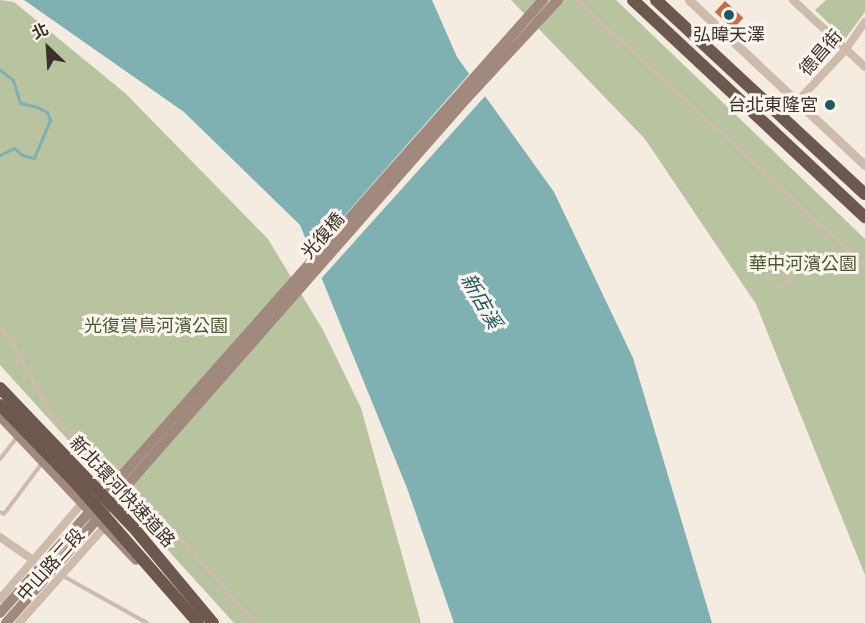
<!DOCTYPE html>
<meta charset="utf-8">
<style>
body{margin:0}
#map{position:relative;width:865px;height:623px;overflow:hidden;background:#f4ebe1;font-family:"Fira Sans Condensed","Noto Sans TC",sans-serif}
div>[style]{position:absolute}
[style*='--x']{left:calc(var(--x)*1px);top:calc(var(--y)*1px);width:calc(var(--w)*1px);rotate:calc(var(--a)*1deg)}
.green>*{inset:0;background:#b8c4a0}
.water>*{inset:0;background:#7fb0b2}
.pier>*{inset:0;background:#f4ebe1}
.stream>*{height:3px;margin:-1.5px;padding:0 1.5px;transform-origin:1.5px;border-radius:1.5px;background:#7fb0b2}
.building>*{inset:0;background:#c8694b;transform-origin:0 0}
.service>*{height:4px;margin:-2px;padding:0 2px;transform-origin:2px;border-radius:2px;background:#cdbbac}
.minor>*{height:8px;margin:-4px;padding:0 4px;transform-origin:4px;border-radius:4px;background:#cdbbac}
.tertiary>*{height:9px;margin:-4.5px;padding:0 4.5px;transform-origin:4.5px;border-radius:4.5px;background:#cdbbac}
.secondary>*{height:10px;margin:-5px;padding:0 5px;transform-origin:5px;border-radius:5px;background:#a18a7d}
.trunk>*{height:12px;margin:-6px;padding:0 6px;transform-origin:6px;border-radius:6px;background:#6c584f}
.secondary-bridge>*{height:10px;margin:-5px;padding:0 5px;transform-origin:5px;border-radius:5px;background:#a18a7d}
.trunk-bridge>*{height:12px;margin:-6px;padding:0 6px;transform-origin:6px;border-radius:6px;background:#6c584f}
.dots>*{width:16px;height:16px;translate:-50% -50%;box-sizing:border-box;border:3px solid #fbf5ee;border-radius:50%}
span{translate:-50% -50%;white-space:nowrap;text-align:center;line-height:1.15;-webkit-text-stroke:6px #fbf5ee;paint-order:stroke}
.poi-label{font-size:18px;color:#3b302b}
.right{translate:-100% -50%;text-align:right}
.street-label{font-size:18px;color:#3b302b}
.park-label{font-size:18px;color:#4a5a2e}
.water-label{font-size:20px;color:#1f5a5e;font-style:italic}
.north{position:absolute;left:18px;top:18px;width:60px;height:60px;-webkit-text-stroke:4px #fbf5ee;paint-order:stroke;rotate:335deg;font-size:16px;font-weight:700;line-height:24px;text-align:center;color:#3b302b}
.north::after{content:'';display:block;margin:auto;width:21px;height:27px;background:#3b302b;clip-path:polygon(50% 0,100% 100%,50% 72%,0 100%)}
</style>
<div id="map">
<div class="green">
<div style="clip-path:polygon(0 0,14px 2px,125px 93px,268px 239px,323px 330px,361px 408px,421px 623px,234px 623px,0 365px)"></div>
<div style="clip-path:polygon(511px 0,616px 0,865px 239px,865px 575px,756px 304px,645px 139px)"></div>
<div style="clip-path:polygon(826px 0,865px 0,865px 12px,845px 39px,815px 10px)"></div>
</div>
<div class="water">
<div style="clip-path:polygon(24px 0,432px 0,457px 57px,554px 192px,633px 358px,712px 623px,454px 623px,407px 488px,300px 225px,184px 112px)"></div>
</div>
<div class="pier">
<div style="clip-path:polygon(471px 72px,487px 94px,319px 281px,309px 256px)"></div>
</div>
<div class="stream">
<div style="--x:0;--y:70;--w:16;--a:38"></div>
<div style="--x:13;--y:80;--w:24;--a:73"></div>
<div style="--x:20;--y:103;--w:17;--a:13"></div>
<div style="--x:37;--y:107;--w:11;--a:27"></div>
<div style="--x:47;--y:112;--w:9;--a:69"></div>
<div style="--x:50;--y:120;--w:41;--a:112.8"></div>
<div style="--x:34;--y:158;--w:12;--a:-166"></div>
<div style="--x:22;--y:155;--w:11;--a:-139"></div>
<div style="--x:14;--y:148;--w:16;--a:153"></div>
</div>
<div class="building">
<div style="left:725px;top:1px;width:25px;height:15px;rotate:43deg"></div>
</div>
<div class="service">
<div style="--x:577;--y:0;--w:392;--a:42.7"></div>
<div style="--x:779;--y:289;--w:34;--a:-45"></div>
<div style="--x:803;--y:265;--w:16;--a:-22"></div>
<div style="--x:818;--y:259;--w:37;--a:-3"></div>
<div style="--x:0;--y:328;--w:14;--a:45"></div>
<div style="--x:10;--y:338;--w:87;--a:62"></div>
<div style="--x:51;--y:415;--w:63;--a:44.4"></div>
<div style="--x:96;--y:459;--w:4;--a:-45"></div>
<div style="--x:99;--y:456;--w:28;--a:38"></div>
<div style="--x:0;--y:459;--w:29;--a:-52"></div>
<div style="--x:130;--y:483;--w:188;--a:48"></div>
<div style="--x:0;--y:512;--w:4;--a:27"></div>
<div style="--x:4;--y:514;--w:64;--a:-53.3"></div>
<div style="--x:63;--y:576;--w:96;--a:29.2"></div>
</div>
<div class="minor">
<div style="--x:793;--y:0;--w:98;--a:42.9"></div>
<div style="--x:797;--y:102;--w:72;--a:-47.2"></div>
<div style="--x:846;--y:49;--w:33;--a:-55"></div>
<div style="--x:91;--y:489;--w:32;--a:-44"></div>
<div style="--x:0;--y:537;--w:40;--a:34.9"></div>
<div style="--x:0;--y:599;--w:130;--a:-49.4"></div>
<div style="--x:19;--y:623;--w:134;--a:-48.3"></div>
</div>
<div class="tertiary">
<div style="--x:689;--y:0;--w:241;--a:43.2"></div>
</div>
<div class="secondary">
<div style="--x:0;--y:416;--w:198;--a:46.6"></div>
</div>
<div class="trunk">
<div style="--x:633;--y:0;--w:318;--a:43.1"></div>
<div style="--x:656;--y:0;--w:285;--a:42.9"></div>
</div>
<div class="secondary-bridge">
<div style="--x:0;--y:613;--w:819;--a:-48.47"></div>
<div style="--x:6;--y:623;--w:699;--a:-48.71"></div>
<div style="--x:467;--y:98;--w:134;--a:-47.1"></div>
</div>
<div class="trunk-bridge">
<div style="--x:0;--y:388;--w:192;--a:46.3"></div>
<div style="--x:133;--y:527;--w:125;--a:50.2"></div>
<div style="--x:0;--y:405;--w:105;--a:45.8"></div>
<div style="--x:73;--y:480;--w:190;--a:48.8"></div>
</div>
<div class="dots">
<div style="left:729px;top:15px;background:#1f5a5e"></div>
<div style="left:830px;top:105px;background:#1f5a5e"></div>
</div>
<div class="poi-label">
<span style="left:729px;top:35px">弘暐天澤</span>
<span class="right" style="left:818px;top:105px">台北東隆宮</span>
</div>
<div class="street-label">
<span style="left:821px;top:53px;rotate:-49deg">德昌街</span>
<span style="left:323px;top:236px;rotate:-49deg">光復橋</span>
<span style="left:122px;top:492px;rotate:47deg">新北環河快速道路</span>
<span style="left:51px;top:565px;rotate:-48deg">中山路二段</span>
</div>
<div class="park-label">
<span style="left:803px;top:264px">華中河濱公園</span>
<span style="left:156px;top:326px">光復賞鳥河濱公園</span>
</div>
<div class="water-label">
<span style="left:481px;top:301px;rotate:60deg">新店溪</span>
</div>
<div class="north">北</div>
</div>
